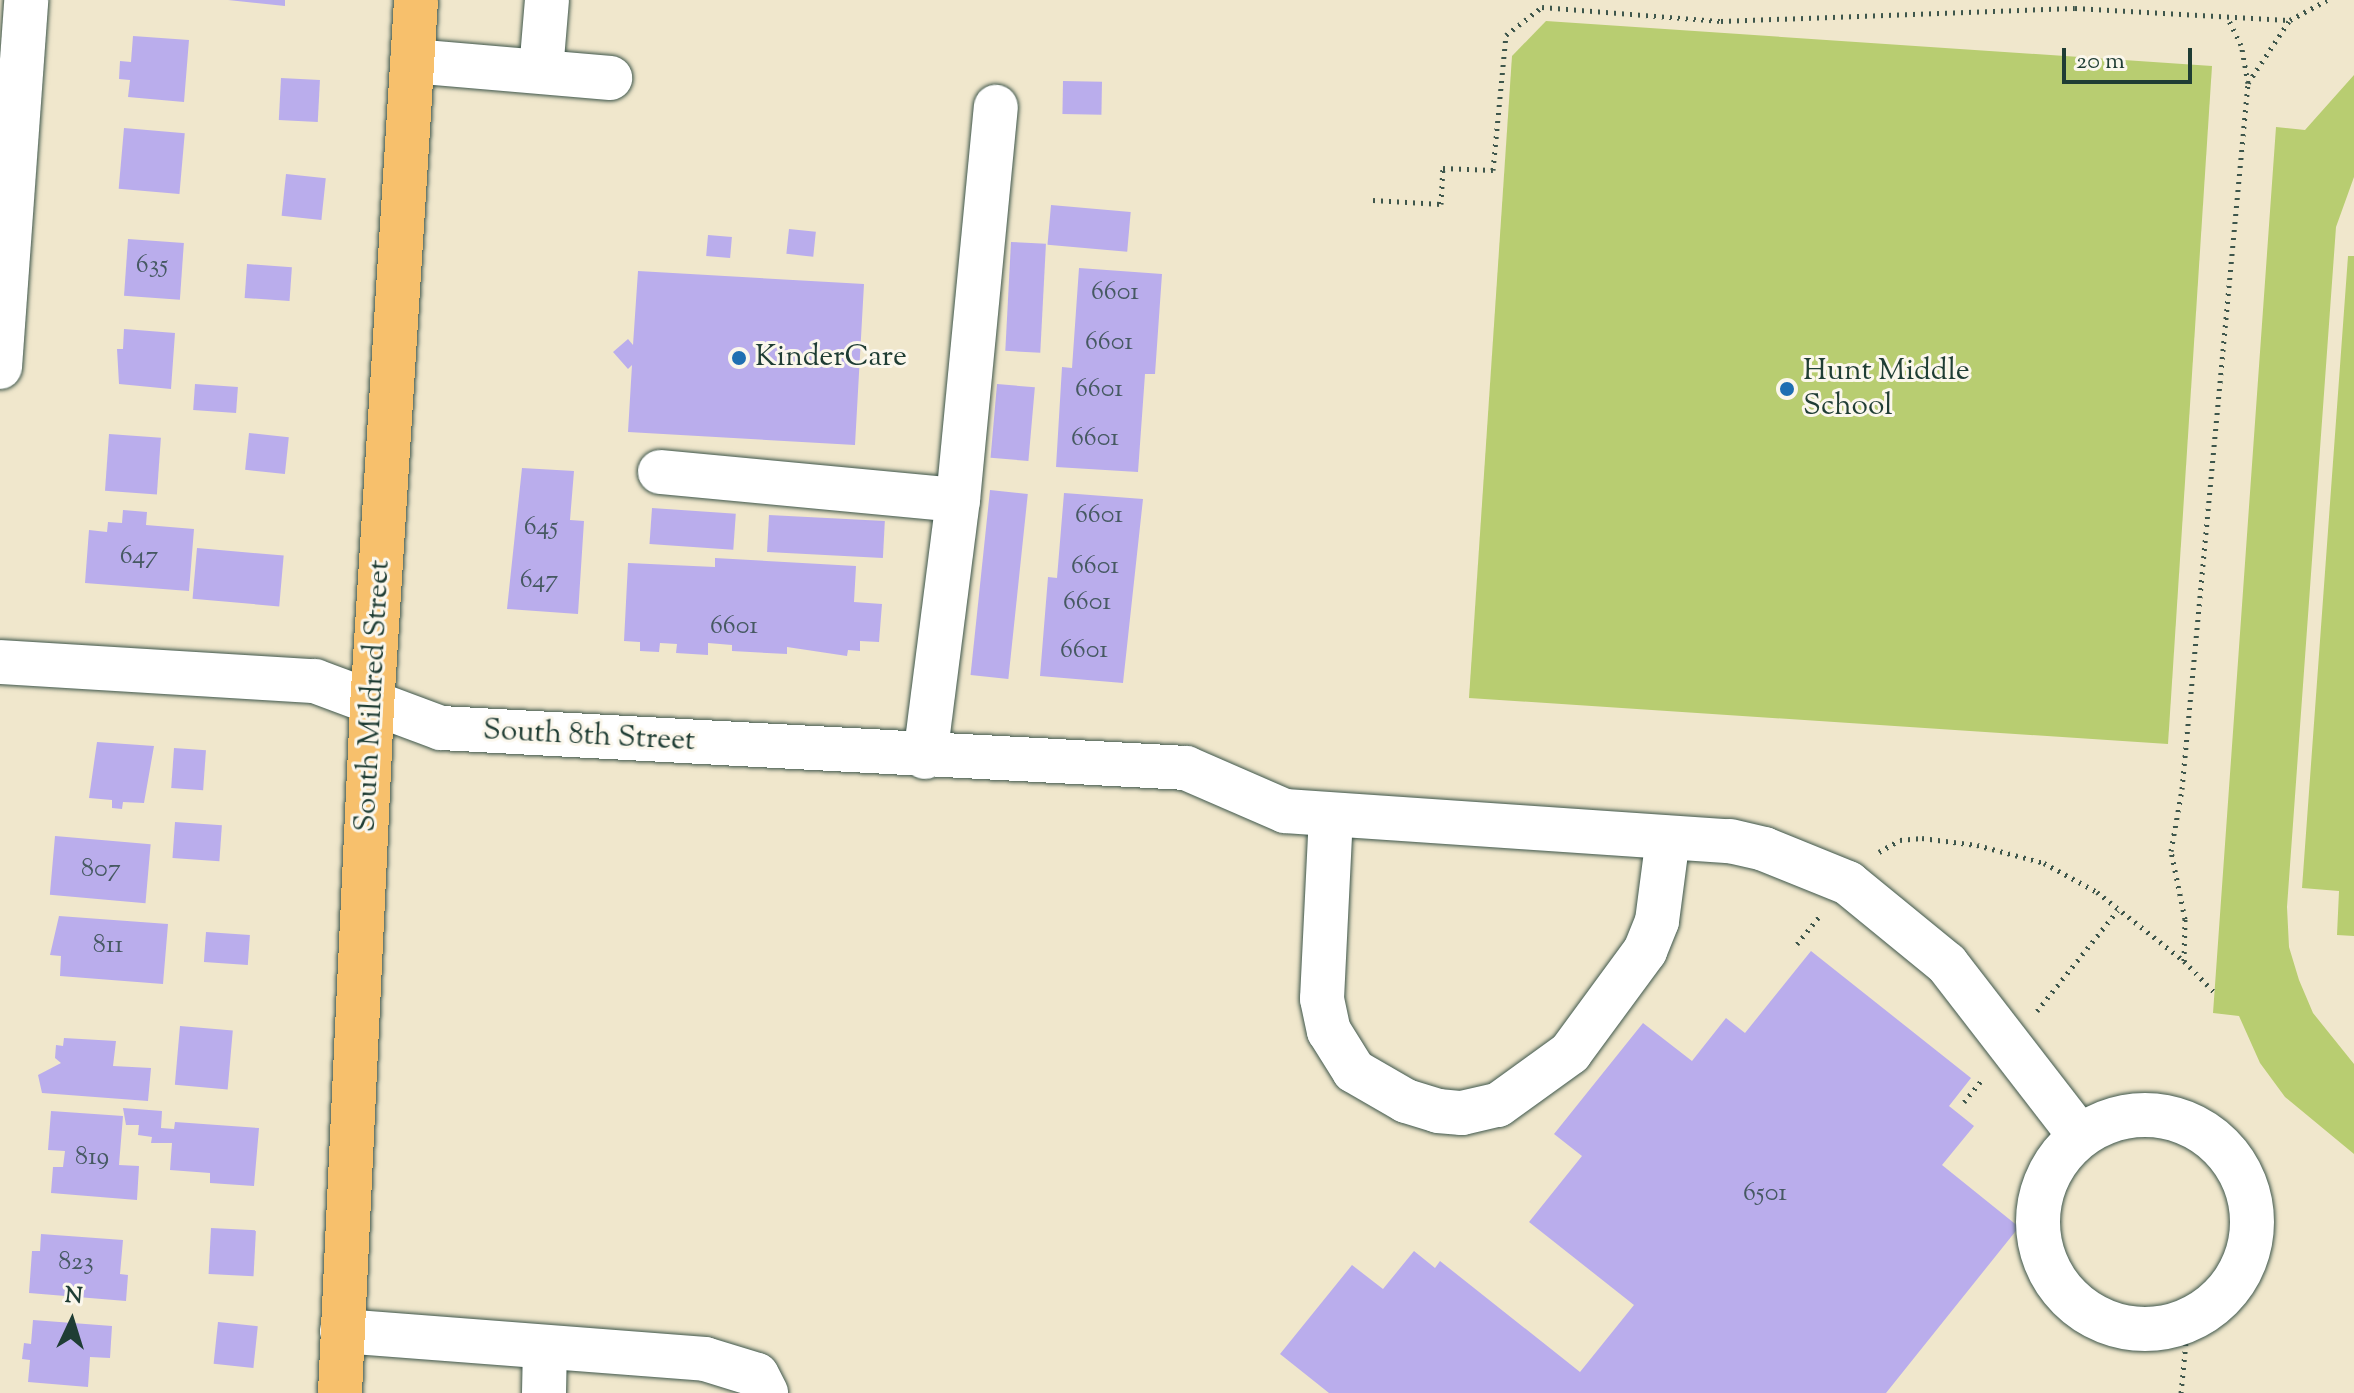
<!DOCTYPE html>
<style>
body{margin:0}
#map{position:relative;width:2354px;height:1393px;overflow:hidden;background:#f0e7cc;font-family:"Sorts Mill Goudy",serif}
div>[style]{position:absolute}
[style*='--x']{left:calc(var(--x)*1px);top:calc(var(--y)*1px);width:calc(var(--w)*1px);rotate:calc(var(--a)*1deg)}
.green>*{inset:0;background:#b8cd71}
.building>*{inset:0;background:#baadec;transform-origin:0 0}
.path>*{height:5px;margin-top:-2.5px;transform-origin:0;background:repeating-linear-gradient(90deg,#3e564b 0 2px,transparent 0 8px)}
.roads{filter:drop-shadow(0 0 2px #3e564b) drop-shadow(0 0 2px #3e564b)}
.minor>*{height:44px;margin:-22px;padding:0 22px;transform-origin:22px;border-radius:22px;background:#fff}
.minor>.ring{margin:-22px;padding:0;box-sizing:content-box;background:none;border:44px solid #fff;border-radius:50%}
.major>*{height:44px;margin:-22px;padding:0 22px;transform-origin:22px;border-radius:22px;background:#f7c06c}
.dots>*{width:22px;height:22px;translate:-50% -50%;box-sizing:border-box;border:4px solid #fbf7ec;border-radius:50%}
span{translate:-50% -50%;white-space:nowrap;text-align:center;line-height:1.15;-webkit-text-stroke:6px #fbf7ec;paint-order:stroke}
.number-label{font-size:26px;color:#465962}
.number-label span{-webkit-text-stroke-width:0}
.poi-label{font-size:30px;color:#1f3d34}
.left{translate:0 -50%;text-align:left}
.street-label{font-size:30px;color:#1f3d34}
.north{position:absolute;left:32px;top:1281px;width:80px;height:80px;-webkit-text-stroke:6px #fbf7ec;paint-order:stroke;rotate:4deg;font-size:22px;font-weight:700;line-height:32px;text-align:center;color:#1f3d34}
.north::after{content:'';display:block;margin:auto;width:28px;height:36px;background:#1f3d34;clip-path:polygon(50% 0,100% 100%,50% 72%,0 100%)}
.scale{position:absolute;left:2062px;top:48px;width:130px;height:36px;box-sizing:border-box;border:4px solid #1f3d34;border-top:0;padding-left:10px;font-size:24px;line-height:28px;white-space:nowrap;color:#1f3d34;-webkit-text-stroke:6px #fbf7ec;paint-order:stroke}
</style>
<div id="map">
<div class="green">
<div style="clip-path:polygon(1546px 21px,2212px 66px,2168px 744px,1469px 698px,1512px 56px)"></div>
<div style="clip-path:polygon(2354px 75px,2354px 177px,2336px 227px,2287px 907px,2289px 947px,2299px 980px,2313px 1013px,2354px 1064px,2354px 1154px,2285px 1097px,2260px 1063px,2239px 1016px,2213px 1013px,2276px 127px,2305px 130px)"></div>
<div style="clip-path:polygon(2348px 256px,2354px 256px,2354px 936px,2337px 935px,2339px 891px,2302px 888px)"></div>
</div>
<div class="building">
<div style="clip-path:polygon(228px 0,285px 0,285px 6px)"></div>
<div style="clip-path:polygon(133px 36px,189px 40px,184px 102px,128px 97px,130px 80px,119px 79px,120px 61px,131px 62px)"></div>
<div style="left:281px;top:78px;width:39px;height:42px;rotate:3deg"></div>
<div style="left:1063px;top:81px;width:39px;height:33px;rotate:1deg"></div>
<div style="left:124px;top:128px;width:61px;height:61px;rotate:5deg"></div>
<div style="left:286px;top:174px;width:40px;height:42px;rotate:6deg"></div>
<div style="left:1051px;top:205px;width:80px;height:40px;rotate:5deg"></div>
<div style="left:789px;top:229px;width:27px;height:25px;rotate:6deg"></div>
<div style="left:708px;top:235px;width:24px;height:21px;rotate:5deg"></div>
<div style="left:128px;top:239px;width:56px;height:57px;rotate:4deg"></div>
<div style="left:1011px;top:242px;width:35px;height:109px;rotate:3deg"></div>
<div style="left:247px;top:264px;width:45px;height:34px;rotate:4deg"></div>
<div style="clip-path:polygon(1079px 268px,1162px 274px,1155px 374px,1145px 374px,1138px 472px,1056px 467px,1062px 367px,1072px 368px)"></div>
<div style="clip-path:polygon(638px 271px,864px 284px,855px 445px,628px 432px,632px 365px,628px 369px,613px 352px,628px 339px,633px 345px)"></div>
<div style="clip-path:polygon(124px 329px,175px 333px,171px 389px,119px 384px,117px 349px,123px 349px)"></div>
<div style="left:195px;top:384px;width:43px;height:26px;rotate:4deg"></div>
<div style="left:997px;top:384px;width:38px;height:74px;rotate:5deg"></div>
<div style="left:249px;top:433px;width:40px;height:37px;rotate:6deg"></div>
<div style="left:109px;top:434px;width:52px;height:57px;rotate:4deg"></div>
<div style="clip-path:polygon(522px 468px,574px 471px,570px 520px,584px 521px,578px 614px,507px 609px)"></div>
<div style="left:990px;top:490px;width:38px;height:186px;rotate:6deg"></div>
<div style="clip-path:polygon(1064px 493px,1143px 499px,1123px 683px,1040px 676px,1048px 577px,1057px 578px)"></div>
<div style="left:652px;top:508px;width:84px;height:36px;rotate:4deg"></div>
<div style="clip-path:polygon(123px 510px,147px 512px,146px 525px,194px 529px,189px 591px,85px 583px,89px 530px,107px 532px,108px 522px,122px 523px)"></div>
<div style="left:769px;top:515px;width:116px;height:37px;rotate:3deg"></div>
<div style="left:197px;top:548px;width:87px;height:51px;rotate:5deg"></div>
<div style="clip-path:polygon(715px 558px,856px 566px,854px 602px,882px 604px,879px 642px,860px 641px,860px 651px,848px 650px,847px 656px,787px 647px,787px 654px,732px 651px,732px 645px,708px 643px,708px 655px,676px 653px,677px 644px,660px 643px,659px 652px,640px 651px,640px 642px,624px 641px,628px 563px,715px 567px)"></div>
<div style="clip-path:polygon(97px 742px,154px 746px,144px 803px,123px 802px,122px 809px,112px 808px,112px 800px,89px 798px)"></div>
<div style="left:174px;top:748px;width:32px;height:40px;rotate:4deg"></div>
<div style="left:175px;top:822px;width:47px;height:36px;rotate:4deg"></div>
<div style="left:55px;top:836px;width:96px;height:59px;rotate:5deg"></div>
<div style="clip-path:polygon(59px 916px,168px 924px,163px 984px,60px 976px,61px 956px,50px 955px)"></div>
<div style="left:206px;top:932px;width:44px;height:30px;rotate:4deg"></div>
<div style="clip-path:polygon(1811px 951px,1971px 1078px,1949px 1106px,1974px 1126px,1942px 1165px,2019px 1227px,1886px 1393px,1329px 1393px,1280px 1354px,1352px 1265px,1383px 1289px,1414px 1251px,1435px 1268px,1440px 1261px,1580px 1372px,1634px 1305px,1529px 1222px,1582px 1156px,1554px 1134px,1643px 1023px,1692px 1061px,1726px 1018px,1745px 1033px)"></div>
<div style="left:180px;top:1026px;width:53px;height:59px;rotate:5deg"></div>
<div style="clip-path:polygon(64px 1038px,116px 1041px,113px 1066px,151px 1068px,148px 1101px,42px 1093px,38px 1075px,61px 1063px,55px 1058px,56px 1045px,63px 1046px)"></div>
<div style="clip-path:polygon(123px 1108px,162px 1111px,161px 1128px,174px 1129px,175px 1122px,259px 1128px,254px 1186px,210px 1183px,210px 1173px,170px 1170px,172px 1143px,151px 1143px,152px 1137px,138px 1135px,139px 1125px,126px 1125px)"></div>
<div style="clip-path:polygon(51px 1111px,123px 1116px,119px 1165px,139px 1166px,137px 1200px,51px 1193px,53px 1167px,63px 1167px,65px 1151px,48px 1150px)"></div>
<div style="left:211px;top:1228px;width:45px;height:46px;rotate:3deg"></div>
<div style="clip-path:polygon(41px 1234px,123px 1240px,120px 1274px,128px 1275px,126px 1301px,29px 1293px,32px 1251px,40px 1251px)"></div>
<div style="clip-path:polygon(33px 1320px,112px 1326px,110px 1358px,90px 1357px,88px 1387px,28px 1382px,30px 1360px,22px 1359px,24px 1343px,31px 1344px)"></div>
<div style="left:218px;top:1322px;width:40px;height:42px;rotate:6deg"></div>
</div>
<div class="path">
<div style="--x:2248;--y:83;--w:74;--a:-56.5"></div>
<div style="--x:1373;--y:200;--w:68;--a:3.4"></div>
<div style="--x:1441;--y:204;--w:36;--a:-87"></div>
<div style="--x:1443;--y:168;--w:50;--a:2.3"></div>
<div style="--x:1493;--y:170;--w:136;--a:-84.5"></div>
<div style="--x:1506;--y:35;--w:46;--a:-37.9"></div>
<div style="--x:1542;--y:7;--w:180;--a:4.5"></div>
<div style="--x:1721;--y:21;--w:354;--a:-2.1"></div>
<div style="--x:2075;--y:8;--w:215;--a:3.2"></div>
<div style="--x:2290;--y:20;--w:42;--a:-28.4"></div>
<div style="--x:1879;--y:852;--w:24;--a:-30"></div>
<div style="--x:1900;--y:840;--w:22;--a:-5"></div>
<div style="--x:1922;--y:838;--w:55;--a:7.3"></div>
<div style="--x:1977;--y:845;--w:69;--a:15"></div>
<div style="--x:2044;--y:863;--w:60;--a:28.7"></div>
<div style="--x:2097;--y:892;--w:111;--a:38.4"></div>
<div style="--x:2184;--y:961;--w:45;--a:45.9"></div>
<div style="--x:1797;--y:944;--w:35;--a:-51"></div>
<div style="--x:2184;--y:961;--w:42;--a:-88.6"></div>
<div style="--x:2185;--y:919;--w:69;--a:-101.6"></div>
<div style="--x:2171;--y:851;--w:63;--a:-79.9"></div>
<div style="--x:2182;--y:789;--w:709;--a:-84.66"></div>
<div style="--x:2248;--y:83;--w:39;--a:-100"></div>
<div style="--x:2241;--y:45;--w:28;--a:-116"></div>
<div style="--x:2037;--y:1011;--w:129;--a:-51.3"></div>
<div style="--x:1964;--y:1102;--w:27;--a:-51"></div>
<div style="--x:2181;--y:1393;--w:71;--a:-84.4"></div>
</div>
<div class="roads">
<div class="minor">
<div style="--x:412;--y:61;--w:199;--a:4.9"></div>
<div style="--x:541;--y:71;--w:71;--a:-85.2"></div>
<div style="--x:0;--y:367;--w:368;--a:-85.9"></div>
<div style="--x:660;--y:472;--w:299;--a:5.4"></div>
<div style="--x:0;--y:662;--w:316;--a:3.5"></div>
<div style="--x:315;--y:681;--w:134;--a:20.5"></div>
<div style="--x:441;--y:728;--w:746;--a:3.07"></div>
<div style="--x:1186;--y:768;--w:108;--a:23.5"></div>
<div style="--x:1285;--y:811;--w:446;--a:3.9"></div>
<div style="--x:1730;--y:841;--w:35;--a:13"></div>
<div style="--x:1764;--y:849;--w:91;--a:22"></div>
<div style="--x:1848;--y:883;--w:128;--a:39.3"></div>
<div style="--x:1947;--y:964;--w:217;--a:52.3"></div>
<div style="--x:925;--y:757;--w:259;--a:-82.7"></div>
<div style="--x:958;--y:500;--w:395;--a:-84.5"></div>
<div style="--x:1331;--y:815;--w:184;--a:92.8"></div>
<div style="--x:1322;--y:999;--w:33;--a:78"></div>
<div style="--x:1329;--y:1031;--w:47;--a:58"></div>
<div style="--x:1354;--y:1071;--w:60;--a:30"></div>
<div style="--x:1406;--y:1101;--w:34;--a:17"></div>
<div style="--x:1438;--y:1111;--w:24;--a:5"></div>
<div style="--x:1462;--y:1113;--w:37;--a:-13"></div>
<div style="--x:1498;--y:1105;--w:89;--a:-35.8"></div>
<div style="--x:1570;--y:1053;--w:127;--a:-53.7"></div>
<div style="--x:1645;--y:951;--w:32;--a:-68"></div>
<div style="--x:1657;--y:921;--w:84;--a:-82.5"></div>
<div class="ring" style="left:2038px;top:1115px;width:170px;height:170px"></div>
<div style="--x:342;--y:1331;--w:364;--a:4.4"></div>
<div style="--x:705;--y:1359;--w:54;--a:17.1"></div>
<div style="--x:757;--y:1375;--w:20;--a:63"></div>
<div style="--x:544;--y:1393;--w:46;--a:-88.8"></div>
</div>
<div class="major">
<div style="--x:340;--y:1393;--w:688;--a:-87.33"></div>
<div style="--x:372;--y:706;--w:707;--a:-86.43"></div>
</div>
</div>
<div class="dots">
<div style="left:739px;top:358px;background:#1f6fb2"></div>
<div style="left:1787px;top:389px;background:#1f6fb2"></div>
</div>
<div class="number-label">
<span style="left:152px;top:266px">635</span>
<span style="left:1115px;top:293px">6601</span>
<span style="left:1109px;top:343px">6601</span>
<span style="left:1099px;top:390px">6601</span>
<span style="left:1095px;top:439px">6601</span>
<span style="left:1099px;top:516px">6601</span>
<span style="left:541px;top:528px">645</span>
<span style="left:139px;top:557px">647</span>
<span style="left:1095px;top:567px">6601</span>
<span style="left:539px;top:581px">647</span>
<span style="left:1087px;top:603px">6601</span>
<span style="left:734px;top:627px">6601</span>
<span style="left:1084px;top:651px">6601</span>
<span style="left:101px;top:870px">807</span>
<span style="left:108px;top:946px">811</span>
<span style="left:92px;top:1158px">819</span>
<span style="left:1765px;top:1194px">6501</span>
<span style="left:76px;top:1263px">823</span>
</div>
<div class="poi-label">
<span class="left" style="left:755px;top:358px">KinderCare</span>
<span class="left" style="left:1803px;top:389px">Hunt Middle<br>School</span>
</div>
<div class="street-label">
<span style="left:374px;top:696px;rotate:-87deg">South Mildred Street</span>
<span style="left:589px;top:737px;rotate:3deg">South 8th Street</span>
</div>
<div class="north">N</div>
<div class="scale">20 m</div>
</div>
